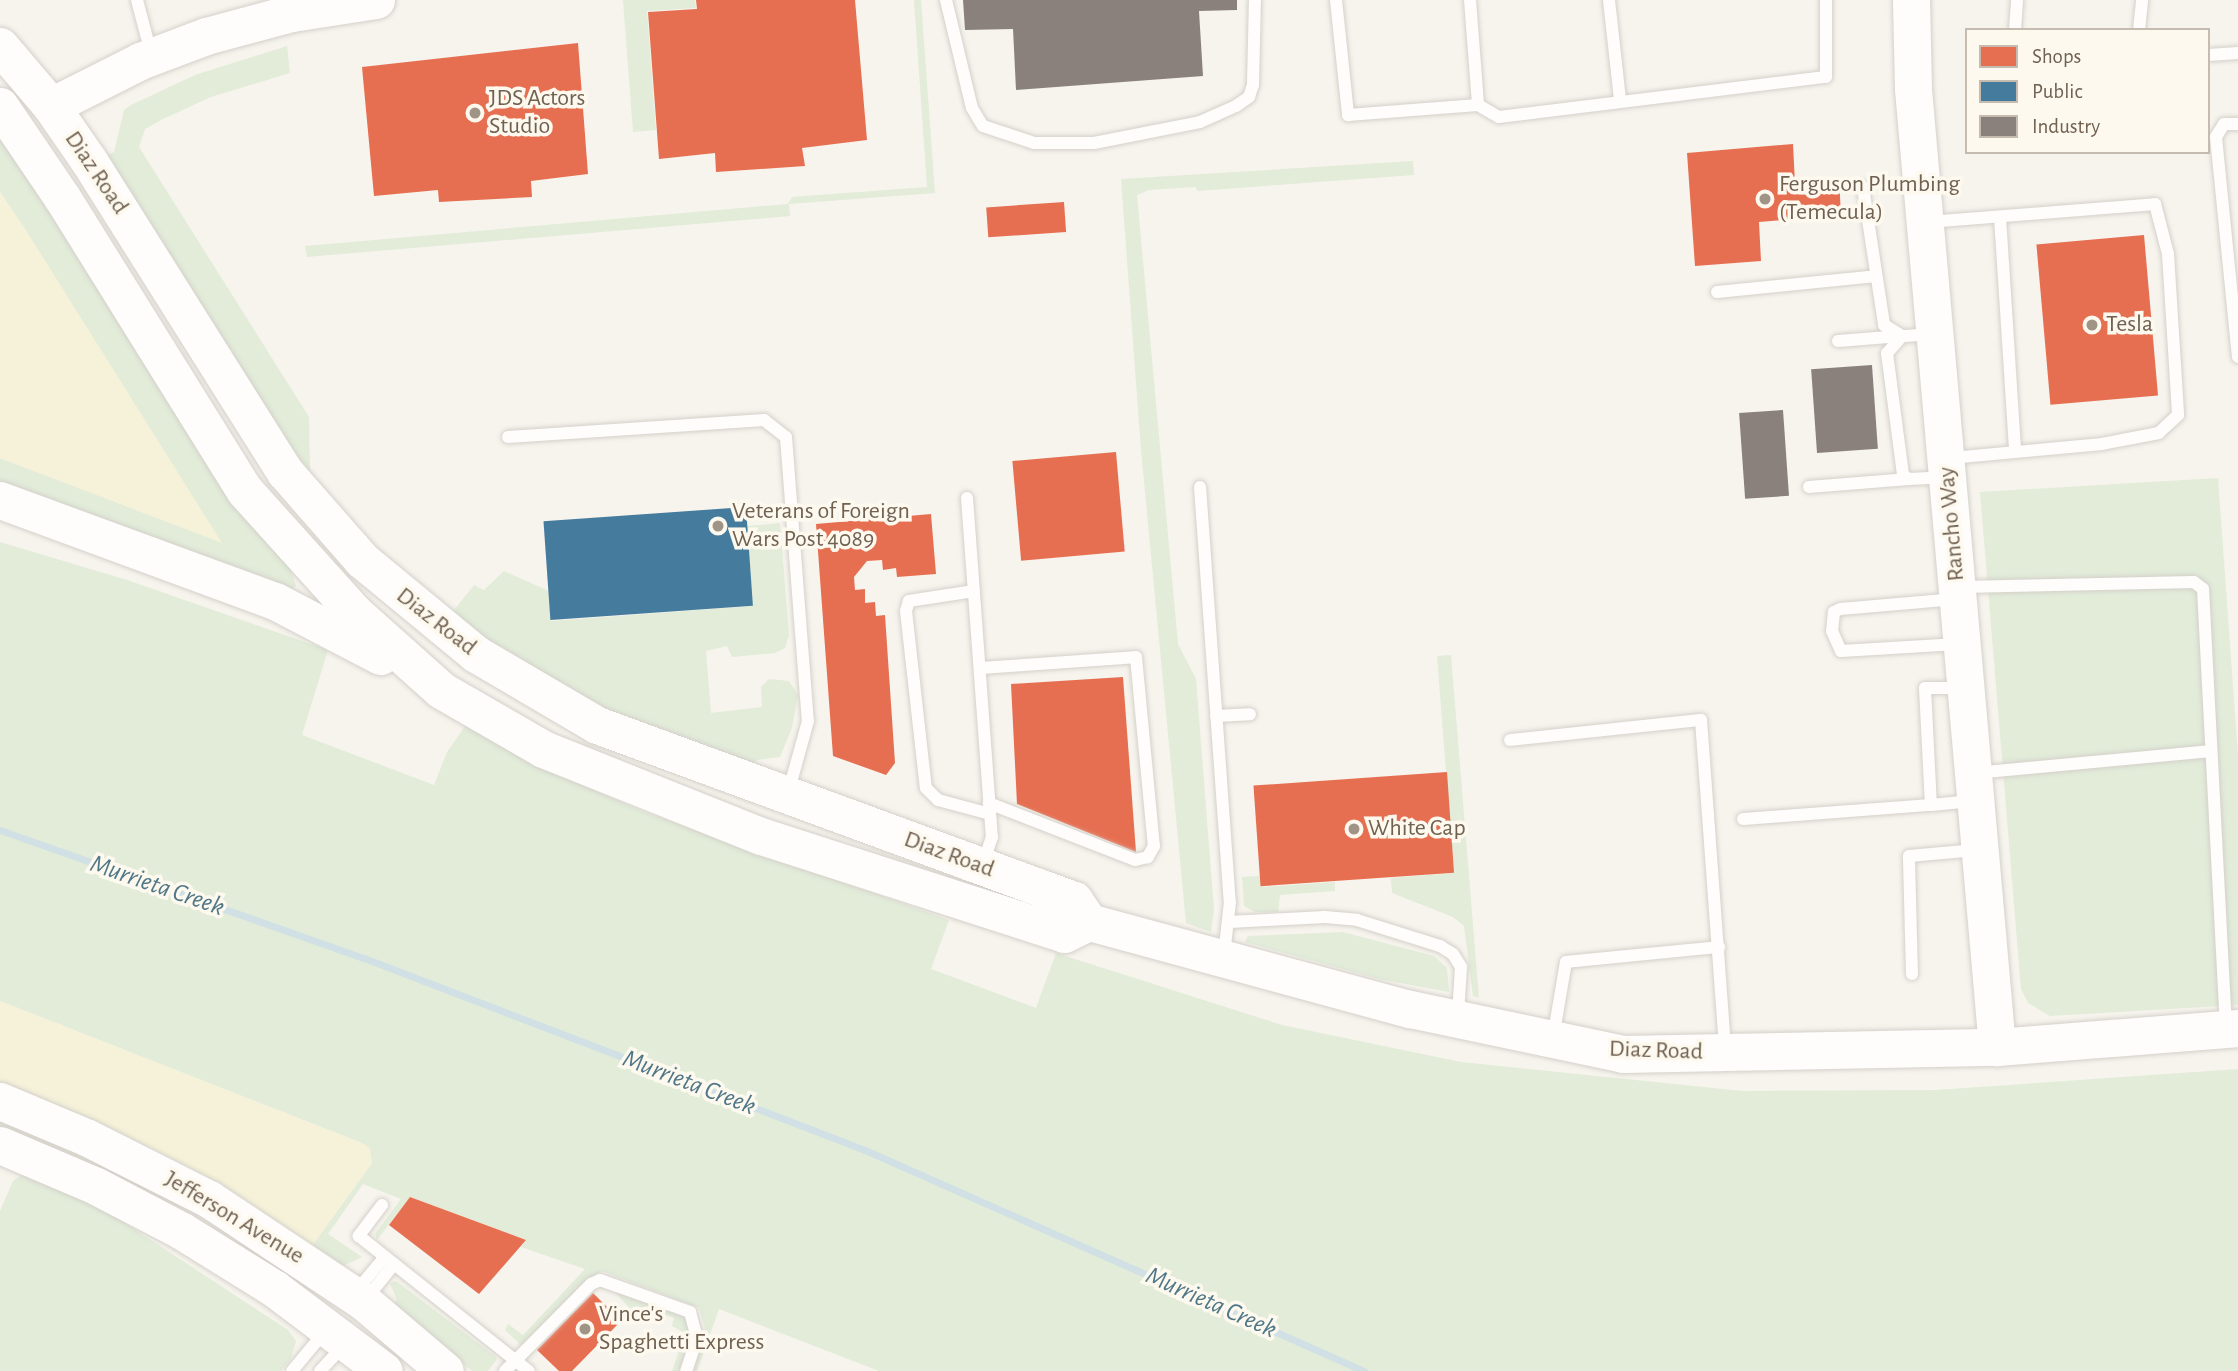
<!DOCTYPE html>
<style>
body{margin:0}
#map{position:relative;width:2238px;height:1371px;overflow:hidden;background:#f6f4ed;font-family:"Alegreya Sans",sans-serif}
div>[style]{position:absolute}
[style*='--x']{left:calc(var(--x)*1px);top:calc(var(--y)*1px);width:calc(var(--w)*1px);rotate:calc(var(--a)*1deg)}
.green>*{inset:0;background:#e2ecd9}
.sand>*{inset:0;background:#f5f2d9}
.shops>*{inset:0;background:#e76f51;transform-origin:0 0}
.public>*{inset:0;background:#457b9d;transform-origin:0 0}
.industry>*{inset:0;background:#8a817c;transform-origin:0 0}
.stream>*{height:7px;margin:-3.5px;padding:0 3.5px;transform-origin:3.5px;border-radius:3.5px;background:#d0e0e5}
.roads{filter:drop-shadow(0 0 2px #d4d0ca) drop-shadow(0 0 2px #d4d0ca)}
.lane>*{height:12px;margin:-6px;padding:0 6px;transform-origin:6px;border-radius:6px;background:#fefdfc}
.secondary>*{height:37px;margin:-18.5px;padding:0 18.5px;transform-origin:18.5px;border-radius:18.5px;background:#fefdfc}
.dots>*{width:19px;height:19px;translate:-50% -50%;box-sizing:border-box;border:4px solid #fdf9ef;border-radius:50%}
span{translate:-50% -50%;white-space:nowrap;text-align:center;line-height:1.15;-webkit-text-stroke:7px #fdf9ef;paint-order:stroke}
.poi-label{font-size:24px;color:#716150}
.left{translate:0 -50%;text-align:left}
.street-label{font-size:24px;color:#716150}
.water-label{font-size:26px;color:#507788;font-style:italic}
.legend{position:absolute;left:1965px;top:28px;width:245px;height:126px;box-sizing:border-box;background:#fdf9ef;border:2px solid #c5bcaf;margin:0;padding:9px 12px;list-style:none;font-size:21px;color:#716150}
.legend li{display:flex;align-items:center;gap:14px;height:35px}
.legend b{width:35px;border:2px solid #c5bcaf}
</style>
<div id="map">
<div class="green">
<div style="clip-path:polygon(623px 0,695px 0,696px 8px,647px 11px,656px 130px,633px 132px)"></div>
<div style="clip-path:polygon(914px 0,921px 0,935px 193px,789px 204px,790px 216px,307px 257px,305px 246px,788px 204px,792px 197px,927px 187px)"></div>
<div style="clip-path:polygon(287px 46px,290px 73px,211px 97px,163px 119px,145px 129px,139px 147px,309px 417px,310px 472px,268px 416px,106px 156px,114px 152px,124px 110px,131px 105px,195px 75px)"></div>
<div style="clip-path:polygon(0 138px,290px 567px,296px 586px,286px 592px,0 488px,0 458px,221px 542px,0 192px)"></div>
<div style="clip-path:polygon(1413px 161px,1414px 175px,1197px 191px,1196px 187px,1149px 190px,1137px 195px,1178px 644px,1196px 679px,1214px 910px,1211px 932px,1186px 923px,1141px 450px,1121px 179px)"></div>
<div style="clip-path:polygon(2218px 478px,2238px 756px,2238px 1005px,2050px 1016px,2028px 1003px,2021px 989px,1980px 492px)"></div>
<div style="clip-path:polygon(780px 523px,789px 635px,785px 648px,775px 653px,732px 657px,727px 646px,706px 651px,711px 713px,762px 707px,761px 687px,769px 679px,789px 681px,798px 695px,792px 728px,780px 757px,757px 760px,753px 766px,617px 716px,502px 652px,451px 614px,474px 585px,484px 590px,504px 571px,549px 591px,551px 621px,752px 606px,747px 526px)"></div>
<div style="clip-path:polygon(0 542px,127px 580px,328px 650px,302px 735px,434px 785px,447px 752px,468px 722px,525px 760px,644px 812px,949px 920px,931px 969px,1036px 1008px,1056px 953px,1282px 1025px,1461px 1062px,1742px 1091px,1936px 1090px,2238px 1069px,2238px 1371px,879px 1371px,719px 1309px,697px 1371px,693px 1371px,705px 1328px,699px 1308px,602px 1271px,580px 1286px,522px 1346px,505px 1330px,508px 1324px,523px 1335px,585px 1269px,521px 1247px,526px 1240px,410px 1197px,377px 1240px,375px 1234px,401px 1199px,363px 1184px,328px 1234px,362px 1257px,341px 1267px,312px 1246px,372px 1163px,362px 1143px,0 1001px)"></div>
<div style="clip-path:polygon(1451px 655px,1479px 998px,1473px 996px,1464px 926px,1453px 917px,1392px 893px,1391px 878px,1454px 873px,1437px 656px)"></div>
<div style="clip-path:polygon(1260px 876px,1262px 887px,1335px 882px,1335px 891px,1280px 895px,1278px 912px,1255px 912px,1244px 906px,1242px 877px)"></div>
<div style="clip-path:polygon(1343px 932px,1434px 956px,1447px 968px,1449px 992px,1379px 979px,1245px 942px,1248px 936px)"></div>
<div style="clip-path:polygon(0 1115px,23px 1124px,194px 1212px,133px 1190px,0 1132px)"></div>
<div style="clip-path:polygon(24px 1174px,105px 1210px,288px 1330px,296px 1341px,291px 1358px,281px 1371px,0 1371px,0 1211px,13px 1181px)"></div>
<div style="clip-path:polygon(396px 1281px,495px 1356px,497px 1359px,488px 1371px,472px 1371px,392px 1305px,397px 1300px,390px 1283px)"></div>
<div style="clip-path:polygon(612px 1289px,681px 1315px,688px 1322px,691px 1336px,679px 1371px,672px 1371px,685px 1333px,672px 1326px,674px 1318px,652px 1310px,649px 1319px,634px 1313px)"></div>
</div>
<div class="sand">
<div style="clip-path:polygon(0 192px,24px 227px,222px 543px,0 458px)"></div>
<div style="clip-path:polygon(0 1001px,362px 1143px,370px 1148px,372px 1163px,312px 1246px,167px 1155px,0 1084px)"></div>
</div>
<div class="shops">
<div style="clip-path:polygon(696px 0,855px 0,867px 140px,802px 148px,805px 166px,716px 172px,715px 153px,659px 159px,648px 12px,697px 9px)"></div>
<div style="clip-path:polygon(578px 43px,588px 174px,531px 181px,532px 197px,439px 202px,438px 190px,374px 196px,362px 67px)"></div>
<div style="clip-path:polygon(1793px 144px,1795px 183px,1839px 178px,1841px 215px,1759px 222px,1761px 261px,1695px 266px,1687px 153px)"></div>
<div style="left:1064px;top:202px;width:30px;height:78px;rotate:86deg"></div>
<div style="left:2144px;top:235px;width:161px;height:108px;rotate:85deg"></div>
<div style="left:1116px;top:452px;width:100px;height:104px;rotate:85deg"></div>
<div style="clip-path:polygon(931px 514px,936px 574px,897px 577px,896px 568px,883px 570px,882px 560px,867px 561px,854px 577px,855px 590px,865px 589px,865px 603px,875px 602px,876px 616px,885px 615px,895px 763px,886px 775px,833px 756px,816px 524px)"></div>
<div style="clip-path:polygon(1123px 677px,1136px 852px,1017px 804px,1011px 684px)"></div>
<div style="left:1447px;top:772px;width:101px;height:194px;rotate:86deg"></div>
<div style="clip-path:polygon(410px 1197px,526px 1240px,479px 1294px,389px 1225px)"></div>
<div style="clip-path:polygon(593px 1293px,621px 1321px,572px 1371px,559px 1371px,537px 1350px)"></div>
</div>
<div class="public">
<div style="left:746px;top:507px;width:99px;height:203px;rotate:86deg"></div>
</div>
<div class="industry">
<div style="clip-path:polygon(963px 0,1237px 0,1237px 10px,1199px 11px,1203px 76px,1016px 90px,1013px 29px,965px 30px)"></div>
<div style="left:1872px;top:365px;width:84px;height:61px;rotate:86deg"></div>
<div style="left:1783px;top:410px;width:86px;height:44px;rotate:86deg"></div>
</div>
<div class="stream">
<div style="--x:0;--y:830;--w:386;--a:19.4"></div>
<div style="--x:364;--y:958;--w:537;--a:20.97"></div>
<div style="--x:865;--y:1150;--w:546;--a:23.89"></div>
</div>
<div class="roads">
<div class="lane">
<div style="--x:137;--y:0;--w:55;--a:75.2"></div>
<div style="--x:946;--y:0;--w:111;--a:76.5"></div>
<div style="--x:972;--y:108;--w:21;--a:59"></div>
<div style="--x:983;--y:126;--w:54;--a:18.4"></div>
<div style="--x:1034;--y:143;--w:60;--a:0"></div>
<div style="--x:1094;--y:143;--w:108;--a:-11.2"></div>
<div style="--x:1200;--y:122;--w:39;--a:-24"></div>
<div style="--x:1236;--y:106;--w:16;--a:-35"></div>
<div style="--x:1249;--y:97;--w:13;--a:-72"></div>
<div style="--x:1253;--y:85;--w:85;--a:-88.7"></div>
<div style="--x:1336;--y:0;--w:116;--a:84"></div>
<div style="--x:1348;--y:115;--w:130;--a:-4.4"></div>
<div style="--x:1478;--y:105;--w:24;--a:30"></div>
<div style="--x:1499;--y:117;--w:329;--a:-7"></div>
<div style="--x:1826;--y:77;--w:77;--a:-90"></div>
<div style="--x:1470;--y:0;--w:105;--a:85.6"></div>
<div style="--x:1609;--y:0;--w:101;--a:83.7"></div>
<div style="--x:2015;--y:30;--w:30;--a:-86"></div>
<div style="--x:2139;--y:30;--w:30;--a:-84"></div>
<div style="--x:2208;--y:55;--w:30;--a:-4"></div>
<div style="--x:2238;--y:124;--w:14;--a:180"></div>
<div style="--x:2224;--y:124;--w:15;--a:122"></div>
<div style="--x:2216;--y:137;--w:221;--a:84.3"></div>
<div style="--x:1863;--y:187;--w:140;--a:81.3"></div>
<div style="--x:1884;--y:325;--w:21;--a:31"></div>
<div style="--x:2000;--y:217;--w:234;--a:86.3"></div>
<div style="--x:1928;--y:222;--w:228;--a:-4.5"></div>
<div style="--x:2155;--y:204;--w:52;--a:75.4"></div>
<div style="--x:2168;--y:254;--w:161;--a:86.4"></div>
<div style="--x:2178;--y:415;--w:26;--a:137"></div>
<div style="--x:2159;--y:433;--w:58;--a:169.1"></div>
<div style="--x:2102;--y:444;--w:153;--a:174.7"></div>
<div style="--x:1717;--y:292;--w:160;--a:-5.7"></div>
<div style="--x:1933;--y:334;--w:31;--a:176"></div>
<div style="--x:1902;--y:336;--w:23;--a:131"></div>
<div style="--x:1887;--y:353;--w:123;--a:82.5"></div>
<div style="--x:1903;--y:475;--w:7;--a:34"></div>
<div style="--x:1909;--y:479;--w:35;--a:-3"></div>
<div style="--x:1838;--y:341;--w:63;--a:-4.5"></div>
<div style="--x:508;--y:437;--w:257;--a:-3.8"></div>
<div style="--x:764;--y:420;--w:28;--a:38"></div>
<div style="--x:786;--y:437;--w:285;--a:85.6"></div>
<div style="--x:808;--y:721;--w:75;--a:105.5"></div>
<div style="--x:1200;--y:487;--w:416;--a:85.9"></div>
<div style="--x:1230;--y:902;--w:53;--a:96.5"></div>
<div style="--x:1809;--y:487;--w:100;--a:-4.6"></div>
<div style="--x:967;--y:498;--w:340;--a:85.8"></div>
<div style="--x:992;--y:837;--w:28;--a:109"></div>
<div style="--x:1961;--y:587;--w:233;--a:-1.2"></div>
<div style="--x:2194;--y:582;--w:11;--a:38"></div>
<div style="--x:2203;--y:589;--w:437;--a:87"></div>
<div style="--x:974;--y:591;--w:66;--a:171.3"></div>
<div style="--x:909;--y:601;--w:10;--a:107"></div>
<div style="--x:906;--y:611;--w:178;--a:83.6"></div>
<div style="--x:926;--y:788;--w:17;--a:45"></div>
<div style="--x:938;--y:800;--w:54;--a:15.1"></div>
<div style="--x:1956;--y:599;--w:116;--a:175.1"></div>
<div style="--x:1840;--y:609;--w:7;--a:153"></div>
<div style="--x:1834;--y:612;--w:19;--a:96"></div>
<div style="--x:1832;--y:631;--w:22;--a:66"></div>
<div style="--x:1841;--y:651;--w:117;--a:-3.4"></div>
<div style="--x:980;--y:668;--w:156;--a:-4"></div>
<div style="--x:1136;--y:657;--w:190;--a:84.6"></div>
<div style="--x:1154;--y:846;--w:13;--a:119"></div>
<div style="--x:1148;--y:857;--w:13;--a:167"></div>
<div style="--x:1135;--y:860;--w:157;--a:-158.7"></div>
<div style="--x:1962;--y:688;--w:37;--a:180"></div>
<div style="--x:1925;--y:688;--w:117;--a:87.1"></div>
<div style="--x:1931;--y:805;--w:41;--a:-5.6"></div>
<div style="--x:1216;--y:716;--w:34;--a:-3"></div>
<div style="--x:1510;--y:740;--w:192;--a:-6"></div>
<div style="--x:1701;--y:720;--w:329;--a:85.8"></div>
<div style="--x:1975;--y:773;--w:237;--a:-5.3"></div>
<div style="--x:1743;--y:819;--w:189;--a:-4.3"></div>
<div style="--x:1229;--y:922;--w:96;--a:-3"></div>
<div style="--x:1325;--y:917;--w:32;--a:5"></div>
<div style="--x:1357;--y:920;--w:87;--a:17.4"></div>
<div style="--x:1440;--y:946;--w:15;--a:32"></div>
<div style="--x:1453;--y:954;--w:15;--a:58"></div>
<div style="--x:1461;--y:967;--w:48;--a:93.6"></div>
<div style="--x:1912;--y:974;--w:118;--a:-91.5"></div>
<div style="--x:1909;--y:856;--w:67;--a:-5.1"></div>
<div style="--x:1553;--y:1038;--w:77;--a:-80.3"></div>
<div style="--x:1566;--y:962;--w:154;--a:-5.6"></div>
<div style="--x:382;--y:1205;--w:39;--a:127"></div>
<div style="--x:359;--y:1236;--w:217;--a:38.5"></div>
<div style="--x:352;--y:1285;--w:11;--a:-10"></div>
<div style="--x:363;--y:1283;--w:34;--a:-50"></div>
<div style="--x:366;--y:1299;--w:45;--a:-51.3"></div>
<div style="--x:292;--y:1371;--w:53;--a:-50.3"></div>
<div style="--x:320;--y:1371;--w:23;--a:-47"></div>
<div style="--x:336;--y:1354;--w:11;--a:-10"></div>
<div style="--x:505;--y:1371;--w:122;--a:-45.3"></div>
<div style="--x:591;--y:1284;--w:10;--a:-24"></div>
<div style="--x:600;--y:1280;--w:96;--a:19.6"></div>
<div style="--x:690;--y:1312;--w:27;--a:75"></div>
<div style="--x:697;--y:1338;--w:35;--a:108"></div>
</div>
<div class="secondary">
<div style="--x:1911;--y:0;--w:89;--a:88.7"></div>
<div style="--x:1913;--y:89;--w:962;--a:84.99"></div>
<div style="--x:0;--y:46;--w:79;--a:49.6"></div>
<div style="--x:51;--y:106;--w:67;--a:55.4"></div>
<div style="--x:89;--y:161;--w:368;--a:57.8"></div>
<div style="--x:285;--y:472;--w:117;--a:48.8"></div>
<div style="--x:362;--y:560;--w:148;--a:39.5"></div>
<div style="--x:476;--y:654;--w:140;--a:30.4"></div>
<div style="--x:597;--y:725;--w:508;--a:20.15"></div>
<div style="--x:1074;--y:900;--w:27;--a:56"></div>
<div style="--x:1089;--y:922;--w:333;--a:15.2"></div>
<div style="--x:1410;--y:1009;--w:218;--a:11.9"></div>
<div style="--x:1623;--y:1054;--w:374;--a:-1.1"></div>
<div style="--x:1997;--y:1047;--w:242;--a:-4.5"></div>
<div style="--x:0;--y:106;--w:112;--a:55.9"></div>
<div style="--x:63;--y:199;--w:344;--a:58.1"></div>
<div style="--x:245;--y:491;--w:164;--a:48"></div>
<div style="--x:355;--y:613;--w:115;--a:41.8"></div>
<div style="--x:441;--y:690;--w:118;--a:30"></div>
<div style="--x:543;--y:749;--w:235;--a:21.8"></div>
<div style="--x:761;--y:836;--w:318;--a:17.9"></div>
<div style="--x:1064;--y:934;--w:28;--a:-26"></div>
<div style="--x:51;--y:106;--w:100;--a:-26.8"></div>
<div style="--x:140;--y:61;--w:71;--a:-20.7"></div>
<div style="--x:206;--y:36;--w:89;--a:-15"></div>
<div style="--x:292;--y:13;--w:85;--a:-8.8"></div>
<div style="--x:0;--y:500;--w:293;--a:20.2"></div>
<div style="--x:275;--y:601;--w:119;--a:27.6"></div>
<div style="--x:0;--y:1101;--w:95;--a:22.8"></div>
<div style="--x:88;--y:1138;--w:136;--a:26.8"></div>
<div style="--x:209;--y:1199;--w:186;--a:33.6"></div>
<div style="--x:364;--y:1302;--w:106;--a:40.4"></div>
<div style="--x:0;--y:1145;--w:104;--a:23.1"></div>
<div style="--x:96;--y:1186;--w:97;--a:27.6"></div>
<div style="--x:182;--y:1231;--w:110;--a:31.9"></div>
<div style="--x:275;--y:1289;--w:136;--a:37"></div>
</div>
</div>
<div class="dots">
<div style="left:475px;top:113px;background:#a09487"></div>
<div style="left:1765px;top:199px;background:#a09487"></div>
<div style="left:2092px;top:325px;background:#a09487"></div>
<div style="left:718px;top:526px;background:#a09487"></div>
<div style="left:1354px;top:829px;background:#a09487"></div>
<div style="left:585px;top:1329px;background:#a09487"></div>
</div>
<div class="poi-label">
<span class="left" style="left:489px;top:113px">JDS Actors<br>Studio</span>
<span class="left" style="left:1779px;top:199px">Ferguson Plumbing<br>(Temecula)</span>
<span class="left" style="left:2106px;top:325px">Tesla</span>
<span class="left" style="left:732px;top:526px">Veterans of Foreign<br>Wars Post 4089</span>
<span class="left" style="left:1368px;top:829px">White Cap</span>
<span class="left" style="left:599px;top:1329px">Vince's<br>Spaghetti Express</span>
</div>
<div class="street-label">
<span style="left:96px;top:173px;rotate:56deg">Diaz Road</span>
<span style="left:1952px;top:524px;rotate:-95deg">Rancho Way</span>
<span style="left:436px;top:622px;rotate:38deg">Diaz Road</span>
<span style="left:949px;top:855px;rotate:20deg">Diaz Road</span>
<span style="left:1656px;top:1051px;rotate:2deg">Diaz Road</span>
<span style="left:234px;top:1218px;rotate:31deg">Jefferson Avenue</span>
</div>
<div class="water-label">
<span style="left:157px;top:886px;rotate:19deg">Murrieta Creek</span>
<span style="left:689px;top:1083px;rotate:21deg">Murrieta Creek</span>
<span style="left:1211px;top:1303px;rotate:24deg">Murrieta Creek</span>
</div>
<ul class="legend">
<li><b style="height:19px;background:#e76f51"></b>Shops</li>
<li><b style="height:19px;background:#457b9d"></b>Public</li>
<li><b style="height:19px;background:#8a817c"></b>Industry</li>
</ul>
</div>
